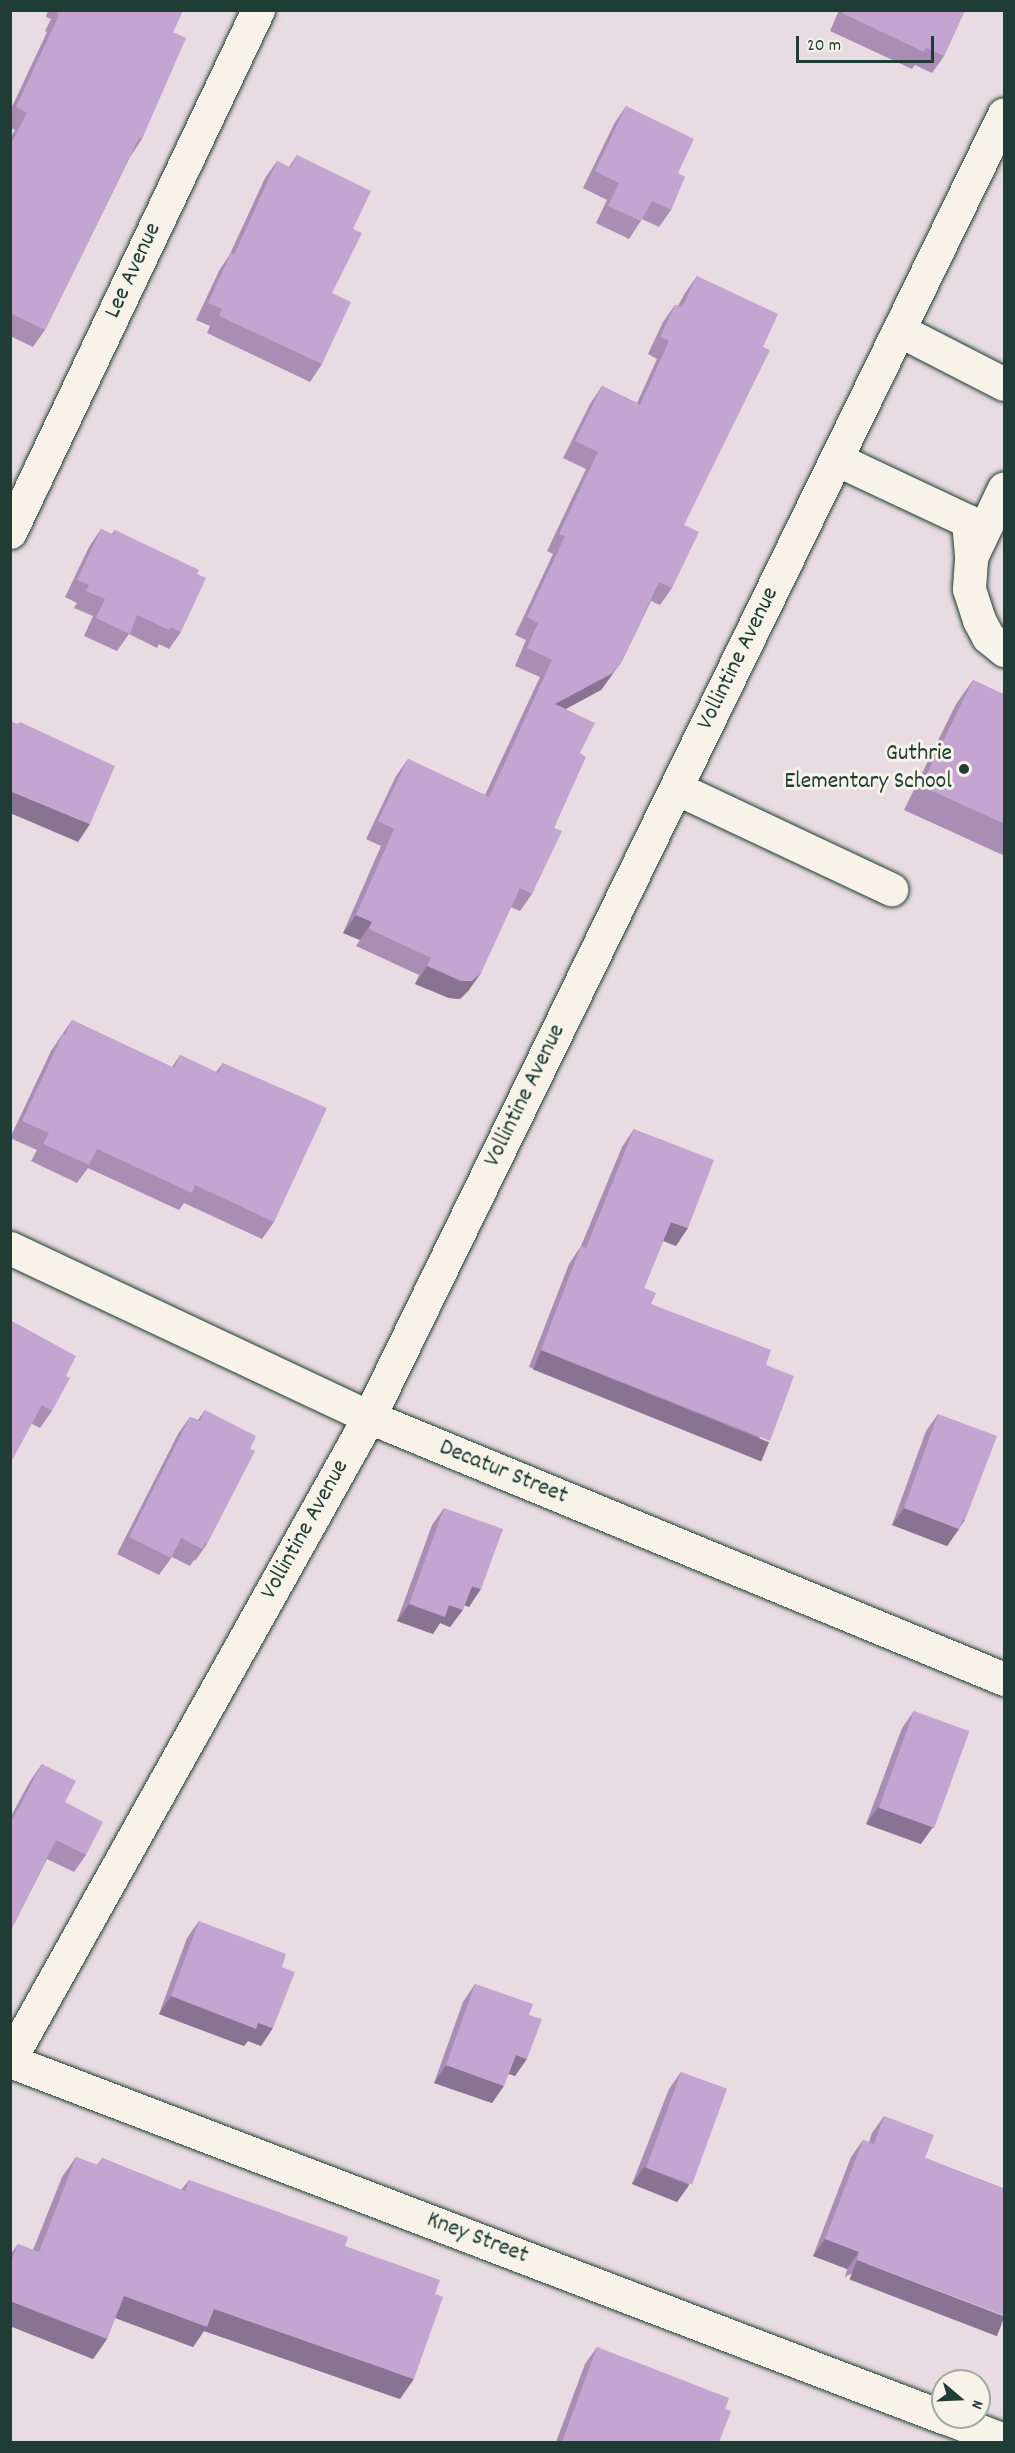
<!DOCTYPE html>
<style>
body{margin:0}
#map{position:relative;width:1015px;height:2453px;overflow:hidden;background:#e8dbe1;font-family:Dekko,sans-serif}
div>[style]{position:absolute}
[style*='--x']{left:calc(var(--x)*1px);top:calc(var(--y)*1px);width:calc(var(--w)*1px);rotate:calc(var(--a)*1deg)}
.roads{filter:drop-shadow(0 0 2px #1f3d34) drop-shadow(0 0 2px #1f3d34)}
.minor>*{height:33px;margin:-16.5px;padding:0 16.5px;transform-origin:16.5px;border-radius:16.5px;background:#f7f3e8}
.wall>*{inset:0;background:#a98db3}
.shaded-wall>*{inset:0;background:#897392;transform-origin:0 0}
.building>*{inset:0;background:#c4a4d0;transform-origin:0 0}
.dots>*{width:16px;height:16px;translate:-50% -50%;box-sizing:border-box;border:3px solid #f7f3e8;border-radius:50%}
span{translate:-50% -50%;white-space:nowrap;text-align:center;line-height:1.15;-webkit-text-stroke:6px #f7f3e8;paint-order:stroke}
.street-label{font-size:24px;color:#1f3d34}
.poi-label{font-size:24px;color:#1f3d34}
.right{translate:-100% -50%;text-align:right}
.frame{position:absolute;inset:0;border:12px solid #1f3d34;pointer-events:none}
.north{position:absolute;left:931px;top:2369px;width:60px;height:60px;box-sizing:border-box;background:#f7f3e8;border:2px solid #a1aaa0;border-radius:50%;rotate:109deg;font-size:16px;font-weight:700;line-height:24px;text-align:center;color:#1f3d34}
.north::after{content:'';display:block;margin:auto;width:21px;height:27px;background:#1f3d34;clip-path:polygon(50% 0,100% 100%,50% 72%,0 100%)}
.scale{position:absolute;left:796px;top:36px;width:138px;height:27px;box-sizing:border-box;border:3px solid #1f3d34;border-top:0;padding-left:8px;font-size:18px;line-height:21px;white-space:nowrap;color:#1f3d34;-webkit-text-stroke:4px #f7f3e8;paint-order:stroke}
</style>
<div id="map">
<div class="roads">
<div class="minor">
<div style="--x:899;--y:330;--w:118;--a:27.2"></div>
<div style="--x:836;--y:459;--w:146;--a:25.2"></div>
<div style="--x:968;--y:521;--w:38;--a:85"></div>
<div style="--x:971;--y:559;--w:30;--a:94"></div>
<div style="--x:969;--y:589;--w:33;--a:72"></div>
<div style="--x:979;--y:620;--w:19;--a:62"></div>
<div style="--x:988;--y:637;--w:21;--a:39"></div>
<div style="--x:10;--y:532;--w:578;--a:-64.59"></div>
<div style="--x:971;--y:557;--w:76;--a:-64.4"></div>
<div style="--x:676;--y:788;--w:238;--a:25.2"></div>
<div style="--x:10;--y:1248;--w:397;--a:25.2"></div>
<div style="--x:369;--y:1417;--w:687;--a:22.42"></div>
<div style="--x:10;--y:2059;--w:736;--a:-60.79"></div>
<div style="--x:369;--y:1417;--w:1449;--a:-64.02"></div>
<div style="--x:10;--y:2061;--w:999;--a:20.89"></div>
<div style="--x:944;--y:2417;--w:64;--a:21"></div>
</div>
</div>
<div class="wall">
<div style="clip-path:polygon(48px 10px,183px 10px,173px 32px,142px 139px,130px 157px,45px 330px,33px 347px,10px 336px,10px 138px,15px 130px,10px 128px,10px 111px,47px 32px,45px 31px,51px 19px,46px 17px)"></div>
<div style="clip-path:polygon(839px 10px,965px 10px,944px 56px,932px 73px,915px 65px,912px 69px,830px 31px)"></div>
<div style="clip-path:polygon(626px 106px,678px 173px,671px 210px,659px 227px,642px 219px,629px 239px,596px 223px,607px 200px,583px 188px,614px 124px)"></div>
<div style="clip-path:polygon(297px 155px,353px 229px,332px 293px,322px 364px,310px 382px,207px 333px,210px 326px,196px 320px,219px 271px,230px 254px,265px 178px,277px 161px,289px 167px)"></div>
<div style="clip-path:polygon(697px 276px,763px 347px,684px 525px,672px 588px,660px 605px,651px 601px,622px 661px,601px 690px,566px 709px,580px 753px,554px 828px,532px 894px,520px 911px,511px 907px,469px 990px,460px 999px,449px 998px,415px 984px,419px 975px,356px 946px,360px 940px,343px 933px,381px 846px,366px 839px,396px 776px,408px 759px,485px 795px,540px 677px,515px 666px,526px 640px,515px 635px,553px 554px,547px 551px,586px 469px,563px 458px,590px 404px,602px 386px,637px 403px,657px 359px,648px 354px,663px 322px,675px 305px,678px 306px,685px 293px)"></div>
<div style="clip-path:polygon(101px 529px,112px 534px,115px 530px,197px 574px,181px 632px,169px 649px,159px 644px,157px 648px,129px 634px,117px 651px,84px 636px,93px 616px,74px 608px,77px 603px,65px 597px,89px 547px)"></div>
<div style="clip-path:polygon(973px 680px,1005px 695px,1005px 856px,904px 810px,956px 704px)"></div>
<div style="clip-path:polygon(72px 1020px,172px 1067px,180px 1055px,216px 1072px,223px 1063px,274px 1222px,262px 1239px,184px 1203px,179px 1210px,88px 1168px,77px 1183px,31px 1161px,37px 1150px,10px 1138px,51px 1051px)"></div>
<div style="clip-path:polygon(634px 1129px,676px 1246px,663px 1241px,644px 1288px,651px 1304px,766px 1365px,758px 1458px,529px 1367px,569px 1264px,581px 1246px,622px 1147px)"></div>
<div style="clip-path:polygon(10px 1320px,66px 1376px,52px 1411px,40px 1428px,32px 1424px)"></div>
<div style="clip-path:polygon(205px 1410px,207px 1544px,195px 1561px,194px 1560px,190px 1566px,172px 1557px,159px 1575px,117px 1554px,178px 1434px,190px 1417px,198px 1420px)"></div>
<div style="clip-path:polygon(938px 1414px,965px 1520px,947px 1546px,892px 1525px,926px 1431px)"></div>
<div style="clip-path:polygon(444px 1508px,469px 1607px,464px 1605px,450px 1627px,440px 1623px,433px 1634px,397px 1621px,432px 1525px)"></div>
<div style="clip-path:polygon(914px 1711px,921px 1844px,866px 1824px,902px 1728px)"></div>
<div style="clip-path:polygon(42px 1764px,65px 1802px,86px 1855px,74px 1872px,47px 1859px,10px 1932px,10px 1818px,30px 1781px)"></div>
<div style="clip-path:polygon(199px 1921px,282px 1967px,261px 2046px,248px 2041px,244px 2046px,159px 2014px,187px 1938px)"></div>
<div style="clip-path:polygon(475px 1984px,529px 2015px,515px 2076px,509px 2074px,492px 2103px,434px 2083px,463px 2002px)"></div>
<div style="clip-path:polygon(681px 2072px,689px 2185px,677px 2202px,632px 2184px,669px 2089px)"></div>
<div style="clip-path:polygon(884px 2116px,925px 2158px,1005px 2189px,845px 2277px,847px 2269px,813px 2256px,851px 2157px,863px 2140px,869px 2142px,872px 2133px)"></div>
<div style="clip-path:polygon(76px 2157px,97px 2165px,102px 2158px,181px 2190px,189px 2180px,345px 2246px,400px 2399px,204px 2331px,193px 2347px,115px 2318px,107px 2339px,93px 2359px,10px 2326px,10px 2255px,18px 2244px,33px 2250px,62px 2177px)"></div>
<div style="clip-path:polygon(597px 2347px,725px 2409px,719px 2442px,556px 2442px,585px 2364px)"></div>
</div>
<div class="shaded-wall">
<div style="clip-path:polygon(622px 661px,601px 690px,543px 721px,555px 704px)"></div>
<div style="clip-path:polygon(10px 791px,90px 824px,78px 842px,10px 813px)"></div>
<div style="clip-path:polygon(356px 915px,372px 922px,360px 940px,343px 933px)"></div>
<div style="clip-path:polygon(427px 966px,481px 973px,469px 990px,460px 999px,449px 998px,415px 984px)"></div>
<div style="clip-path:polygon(671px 1222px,688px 1228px,676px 1246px,659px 1239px)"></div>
<div style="left:541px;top:1350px;width:246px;height:21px;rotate:22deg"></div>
<div style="clip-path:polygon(904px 1508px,959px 1529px,947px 1546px,892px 1525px)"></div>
<div style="clip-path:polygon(472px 1586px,481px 1589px,469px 1607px,460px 1603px)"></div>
<div style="clip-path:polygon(409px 1604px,449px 1605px,463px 1610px,450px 1627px,440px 1623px,433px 1634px,397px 1621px)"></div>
<div style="clip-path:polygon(878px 1807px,933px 1827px,921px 1844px,866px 1824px)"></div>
<div style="clip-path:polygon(171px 1996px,258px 2023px,273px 2028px,261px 2046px,248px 2041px,244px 2046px,159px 2014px)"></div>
<div style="clip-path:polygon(516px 2055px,527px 2059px,515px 2076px,504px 2072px)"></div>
<div style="clip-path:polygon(446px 2065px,504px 2086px,492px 2103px,434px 2083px)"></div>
<div style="clip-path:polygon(644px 2167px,689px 2185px,677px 2202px,632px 2184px)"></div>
<div style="clip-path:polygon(825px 2239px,859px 2252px,847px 2269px,813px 2256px)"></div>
<div style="left:857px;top:2260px;width:158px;height:21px;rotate:21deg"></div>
<div style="clip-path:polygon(124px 2296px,214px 2309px,414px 2379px,400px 2399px,204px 2331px,193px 2347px,110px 2316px)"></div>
<div style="clip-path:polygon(10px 2301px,107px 2339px,93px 2359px,10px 2326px)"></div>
</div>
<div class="building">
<div style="clip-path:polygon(59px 10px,183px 10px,173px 32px,186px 38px,142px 139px,139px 138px,45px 330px,10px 313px,10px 145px,27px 113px,16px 107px,59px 15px,57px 14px)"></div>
<div style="clip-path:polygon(843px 10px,965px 10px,944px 56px,926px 48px,924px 52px,842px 13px)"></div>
<div style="clip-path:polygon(626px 106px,694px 139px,678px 173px,685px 177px,671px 210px,652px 201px,641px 221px,608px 206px,619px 183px,595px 171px)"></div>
<div style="clip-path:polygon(297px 155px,371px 191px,353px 229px,362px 233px,332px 293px,351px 302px,322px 364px,219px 316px,222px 309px,208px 303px,231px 253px,234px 255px,277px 161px,291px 168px)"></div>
<div style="clip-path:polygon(697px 276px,778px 314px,763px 347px,770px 350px,684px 525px,699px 532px,672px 588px,659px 582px,622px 661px,613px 673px,555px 704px,595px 723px,580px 753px,586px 757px,554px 828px,562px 831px,532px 894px,520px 888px,481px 973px,472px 981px,461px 981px,427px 966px,431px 958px,369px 929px,372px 922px,356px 915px,394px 829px,378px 821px,408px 759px,489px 797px,552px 660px,527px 648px,538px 623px,527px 617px,565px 536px,559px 534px,598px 452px,575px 441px,602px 386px,640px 405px,669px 341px,660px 337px,675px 305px,682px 307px)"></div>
<div style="clip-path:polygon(101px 529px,114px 535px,115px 530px,199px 570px,197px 574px,206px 578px,181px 632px,171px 627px,169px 630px,137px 615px,130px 634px,96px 618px,105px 599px,86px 591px,89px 585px,77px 580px)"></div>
<div style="clip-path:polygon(973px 680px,1005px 695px,1005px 824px,921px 786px)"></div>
<div style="clip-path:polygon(10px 721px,18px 724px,20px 722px,115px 766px,90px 824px,10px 791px)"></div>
<div style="clip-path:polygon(72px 1020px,174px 1068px,180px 1055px,218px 1073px,223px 1063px,327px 1108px,274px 1222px,195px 1185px,192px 1193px,97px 1149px,89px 1165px,43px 1144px,49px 1133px,22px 1121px,63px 1034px,65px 1035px)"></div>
<div style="clip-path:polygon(634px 1129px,714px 1160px,688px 1228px,671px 1222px,644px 1288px,656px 1293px,651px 1304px,771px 1350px,766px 1365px,794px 1376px,770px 1441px,541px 1350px,581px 1246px,586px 1248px)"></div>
<div style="clip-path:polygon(10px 1320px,76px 1356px,66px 1376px,70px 1378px,52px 1411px,42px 1405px,10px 1464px)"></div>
<div style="clip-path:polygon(205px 1410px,256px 1436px,250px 1449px,255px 1451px,207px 1544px,205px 1543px,202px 1549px,181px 1538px,171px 1558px,129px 1537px,190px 1417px,200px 1421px)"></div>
<div style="clip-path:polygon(938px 1414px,997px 1436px,965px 1520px,963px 1519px,959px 1529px,904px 1508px)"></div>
<div style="clip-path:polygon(444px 1508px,503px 1529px,481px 1589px,472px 1586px,463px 1610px,449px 1605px,445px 1617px,409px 1604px)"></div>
<div style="left:914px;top:1711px;width:59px;height:103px;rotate:20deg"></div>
<div style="clip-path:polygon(42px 1764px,76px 1781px,65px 1802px,103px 1822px,86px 1855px,56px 1840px,10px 1932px,10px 1824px)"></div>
<div style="clip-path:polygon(199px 1921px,286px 1954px,282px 1967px,295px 1972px,273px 2028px,258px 2023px,256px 2029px,171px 1996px)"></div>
<div style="clip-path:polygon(475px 1984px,533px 2004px,529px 2015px,542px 2019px,527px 2059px,516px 2055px,504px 2086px,446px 2065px)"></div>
<div style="left:681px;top:2072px;width:49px;height:102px;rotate:20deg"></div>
<div style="clip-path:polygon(884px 2116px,934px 2135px,925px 2158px,1005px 2189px,1005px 2316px,857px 2260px,859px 2252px,825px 2239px,863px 2140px,874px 2144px)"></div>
<div style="clip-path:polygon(76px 2157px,98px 2165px,102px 2158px,185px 2191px,189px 2180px,348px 2237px,345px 2246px,440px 2280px,435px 2294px,443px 2297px,414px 2379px,214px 2309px,207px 2327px,124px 2296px,107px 2339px,10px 2301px,10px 2264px,18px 2244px,39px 2252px)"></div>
<div style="clip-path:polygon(597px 2347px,729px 2398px,725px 2409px,731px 2411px,719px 2442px,562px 2442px)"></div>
</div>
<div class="dots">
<div style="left:964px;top:769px;background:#1f3d34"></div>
</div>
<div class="street-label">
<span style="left:134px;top:271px;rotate:-65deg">Lee Avenue</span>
<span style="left:739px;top:659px;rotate:-64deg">Vollintine Avenue</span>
<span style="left:526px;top:1096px;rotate:-64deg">Vollintine Avenue</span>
<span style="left:503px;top:1473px;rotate:22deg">Decatur Street</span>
<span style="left:306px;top:1530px;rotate:-61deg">Vollintine Avenue</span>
<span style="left:477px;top:2239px;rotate:21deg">Kney Street</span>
</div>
<div class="poi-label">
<span class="right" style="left:952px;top:769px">Guthrie<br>Elementary School</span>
</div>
<div class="frame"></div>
<div class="north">N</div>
<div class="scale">20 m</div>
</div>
